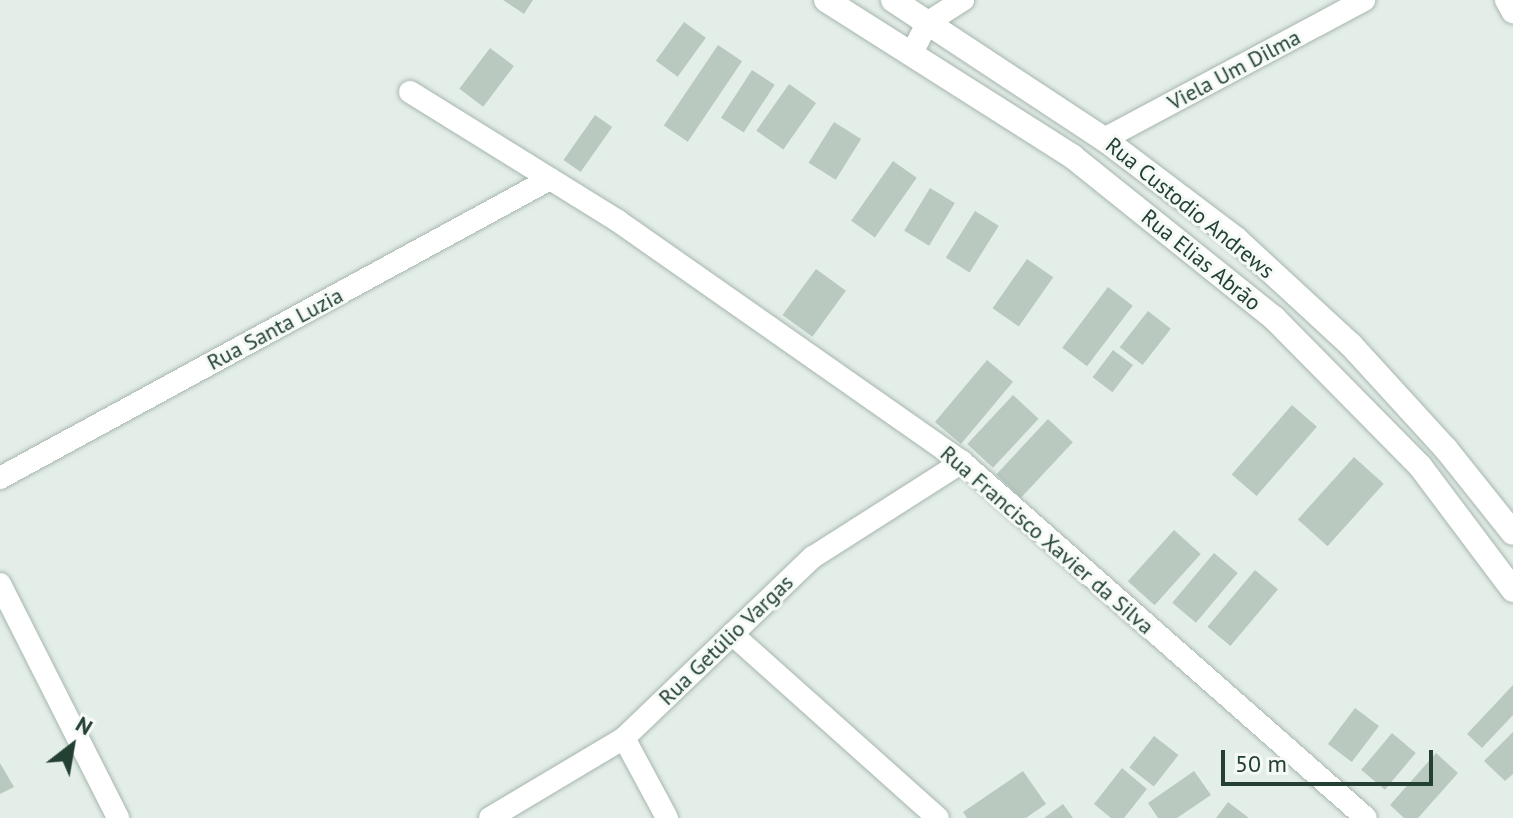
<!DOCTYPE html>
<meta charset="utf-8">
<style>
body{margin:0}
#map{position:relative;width:1513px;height:818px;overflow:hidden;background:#e4eee8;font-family:"PT Sans",sans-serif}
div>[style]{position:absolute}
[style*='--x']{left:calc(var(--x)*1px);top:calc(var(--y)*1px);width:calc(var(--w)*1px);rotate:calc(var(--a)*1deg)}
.building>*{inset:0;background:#b9c9c0;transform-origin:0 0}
.roads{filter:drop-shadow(0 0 2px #a6b6ae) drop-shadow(0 0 2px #a6b6ae)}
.street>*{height:22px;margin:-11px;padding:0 11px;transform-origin:11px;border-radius:11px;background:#fff}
.secondary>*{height:24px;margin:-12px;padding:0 12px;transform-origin:12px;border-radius:12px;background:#fff}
span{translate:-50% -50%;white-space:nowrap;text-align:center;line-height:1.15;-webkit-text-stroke:6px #f5faf7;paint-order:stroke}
.street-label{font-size:22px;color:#234033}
.north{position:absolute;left:32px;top:706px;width:80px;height:80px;-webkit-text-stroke:6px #f5faf7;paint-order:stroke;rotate:31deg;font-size:22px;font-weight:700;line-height:32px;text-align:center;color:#234033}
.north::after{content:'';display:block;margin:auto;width:28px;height:36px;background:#234033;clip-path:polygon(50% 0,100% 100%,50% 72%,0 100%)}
.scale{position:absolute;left:1221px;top:750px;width:212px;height:36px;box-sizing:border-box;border:4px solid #234033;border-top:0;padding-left:10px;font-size:24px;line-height:28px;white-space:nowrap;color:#234033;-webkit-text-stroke:6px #f5faf7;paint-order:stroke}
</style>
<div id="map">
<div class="building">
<div style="clip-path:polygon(503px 0,533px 0,524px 14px)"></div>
<div style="left:684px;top:22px;width:27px;height:48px;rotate:36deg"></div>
<div style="left:718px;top:45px;width:29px;height:97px;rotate:34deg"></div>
<div style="left:490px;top:48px;width:30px;height:51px;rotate:37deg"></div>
<div style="left:752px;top:70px;width:27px;height:57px;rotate:33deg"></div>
<div style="left:789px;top:84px;width:33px;height:57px;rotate:35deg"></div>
<div style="left:595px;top:115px;width:21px;height:55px;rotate:35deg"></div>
<div style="left:834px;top:122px;width:32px;height:48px;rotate:32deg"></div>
<div style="left:893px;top:161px;width:29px;height:73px;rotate:35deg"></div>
<div style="left:930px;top:188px;width:29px;height:50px;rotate:31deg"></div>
<div style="left:975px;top:211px;width:28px;height:55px;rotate:32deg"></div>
<div style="left:1027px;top:259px;width:32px;height:60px;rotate:35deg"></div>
<div style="left:816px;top:269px;width:37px;height:57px;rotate:36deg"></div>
<div style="left:1108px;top:287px;width:31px;height:76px;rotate:37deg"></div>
<div style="left:1148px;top:311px;width:29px;height:46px;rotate:38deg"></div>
<div style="left:1113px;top:350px;width:25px;height:34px;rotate:37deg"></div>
<div style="left:987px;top:360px;width:34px;height:81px;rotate:40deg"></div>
<div style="left:1013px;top:395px;width:35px;height:67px;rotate:43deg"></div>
<div style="left:1292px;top:405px;width:33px;height:92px;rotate:41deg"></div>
<div style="left:1048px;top:419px;width:34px;height:76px;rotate:43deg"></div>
<div style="left:1354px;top:457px;width:40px;height:84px;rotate:42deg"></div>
<div style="left:1174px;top:530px;width:36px;height:69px;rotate:42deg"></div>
<div style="left:1214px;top:553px;width:31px;height:65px;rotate:40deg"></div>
<div style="left:1255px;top:570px;width:30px;height:74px;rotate:40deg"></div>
<div style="clip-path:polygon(1513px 685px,1513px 715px,1482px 748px,1467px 734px)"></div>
<div style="left:1355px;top:708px;width:30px;height:45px;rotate:37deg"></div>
<div style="clip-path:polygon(1513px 732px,1513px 774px,1505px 781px,1484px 761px)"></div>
<div style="left:1392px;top:733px;width:31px;height:48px;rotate:40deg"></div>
<div style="left:1154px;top:736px;width:31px;height:40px;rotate:38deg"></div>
<div style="clip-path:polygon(1436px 753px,1458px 773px,1418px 818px,1404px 818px,1390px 805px)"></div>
<div style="clip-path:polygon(0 763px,14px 787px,0 794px)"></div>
<div style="clip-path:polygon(1122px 768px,1147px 789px,1124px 818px,1111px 818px,1094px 804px)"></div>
<div style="clip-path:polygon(1023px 771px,1046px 804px,1026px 818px,967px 818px,963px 812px)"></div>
<div style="clip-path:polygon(1194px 771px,1211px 795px,1177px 818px,1158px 818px,1148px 803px)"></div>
<div style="clip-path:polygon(1228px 802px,1249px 818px,1216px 818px)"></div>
<div style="clip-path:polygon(1063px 804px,1073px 818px,1044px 818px)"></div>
</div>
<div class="roads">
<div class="street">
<div style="--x:913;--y:51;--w:31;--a:-63"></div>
<div style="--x:927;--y:23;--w:43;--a:-32.6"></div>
<div style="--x:410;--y:92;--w:245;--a:31.8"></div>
<div style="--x:618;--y:221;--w:420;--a:35"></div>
<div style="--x:962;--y:462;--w:538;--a:41.39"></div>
<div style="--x:1104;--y:139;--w:295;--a:-28.1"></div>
<div style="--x:0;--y:478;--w:626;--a:-28.53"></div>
<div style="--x:0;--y:584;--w:262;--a:63.2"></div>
<div style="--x:732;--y:634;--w:276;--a:41.8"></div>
<div style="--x:624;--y:738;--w:91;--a:61.7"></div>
<div style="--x:490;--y:818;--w:156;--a:-30.8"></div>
<div style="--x:624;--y:738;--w:262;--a:-43.8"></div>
<div style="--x:813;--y:557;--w:177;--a:-32.5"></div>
</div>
<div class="secondary">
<div style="--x:826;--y:0;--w:293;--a:32.4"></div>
<div style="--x:1073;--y:157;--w:258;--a:38.7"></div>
<div style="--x:1274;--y:318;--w:208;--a:45.4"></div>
<div style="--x:1420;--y:466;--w:155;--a:53.1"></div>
<div style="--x:893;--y:0;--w:253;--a:33.4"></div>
<div style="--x:1104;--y:139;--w:166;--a:37.1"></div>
<div style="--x:1236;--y:239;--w:156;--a:42.7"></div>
<div style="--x:1351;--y:345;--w:141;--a:47.6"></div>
<div style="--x:1446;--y:449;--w:107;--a:51.4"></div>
<div style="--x:1507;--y:0;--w:13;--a:61"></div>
</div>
</div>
<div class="street-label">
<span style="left:1234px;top:70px;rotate:-28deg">Viela Um Dilma</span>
<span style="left:1190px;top:208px;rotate:39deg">Rua Custodio Andrews</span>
<span style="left:1201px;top:260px;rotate:39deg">Rua Elias Abrão</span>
<span style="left:275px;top:329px;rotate:-28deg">Rua Santa Luzia</span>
<span style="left:1047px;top:540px;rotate:41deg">Rua Francisco Xavier da Silva</span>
<span style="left:726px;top:640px;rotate:-44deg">Rua Getúlio Vargas</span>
</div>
<div class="north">N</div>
<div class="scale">50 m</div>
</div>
